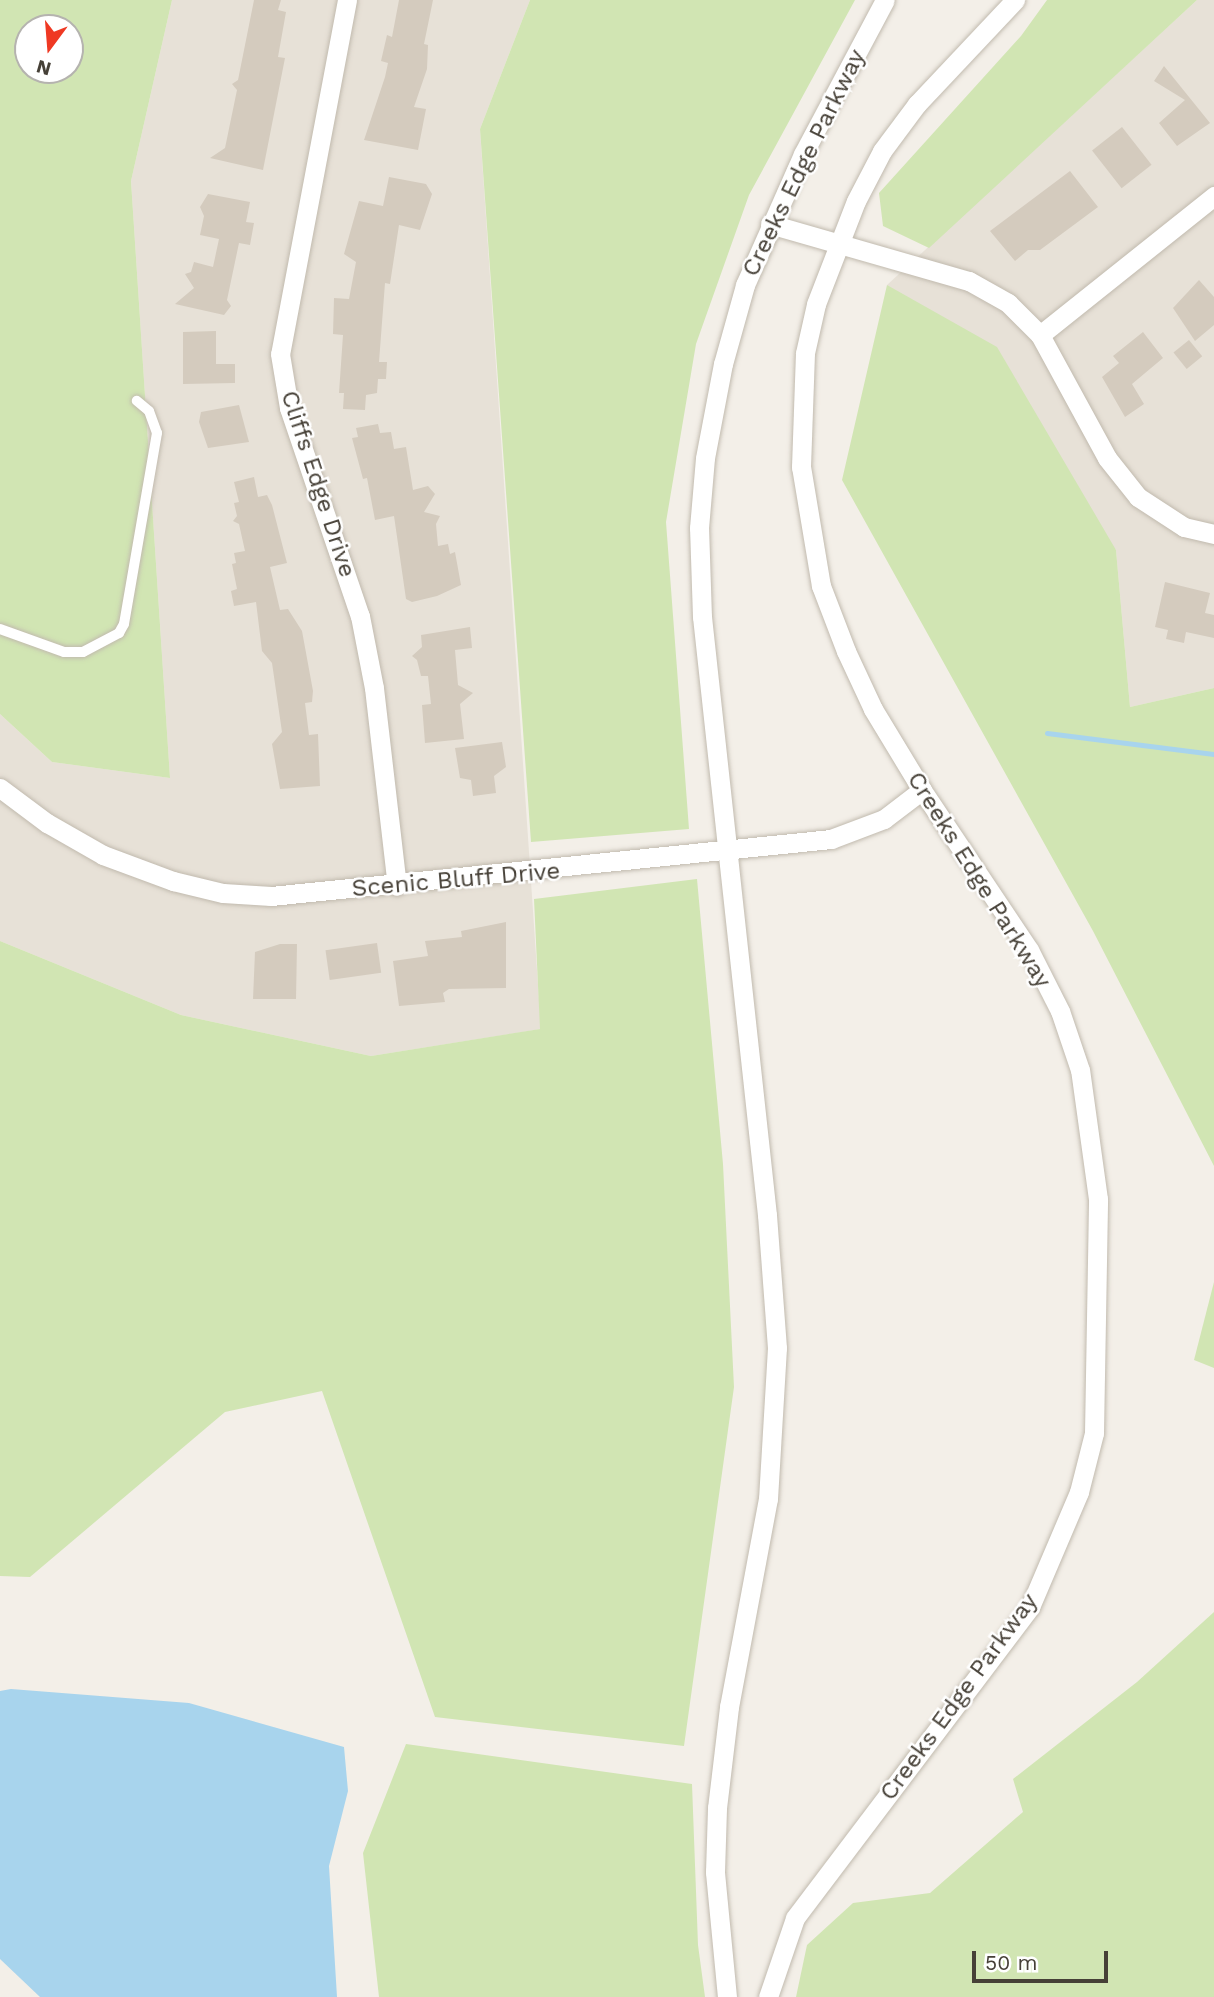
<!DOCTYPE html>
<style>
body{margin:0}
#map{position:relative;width:1214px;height:1997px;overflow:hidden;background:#f3efe8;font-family:"Work Sans",sans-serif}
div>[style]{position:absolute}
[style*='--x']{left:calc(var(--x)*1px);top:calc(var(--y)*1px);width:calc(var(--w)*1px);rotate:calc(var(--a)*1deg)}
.residential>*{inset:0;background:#e7e1d7}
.green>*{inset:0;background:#d1e5b3}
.water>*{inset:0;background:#a8d4ed}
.stream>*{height:5px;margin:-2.5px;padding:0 2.5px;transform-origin:2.5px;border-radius:2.5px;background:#a8d4ed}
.building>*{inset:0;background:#d4cbbe;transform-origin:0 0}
.roads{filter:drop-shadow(0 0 2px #c1baae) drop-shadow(0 0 2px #c1baae)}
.service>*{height:10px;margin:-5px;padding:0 5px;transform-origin:5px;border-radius:5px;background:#fff}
.minor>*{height:19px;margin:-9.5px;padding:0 9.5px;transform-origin:9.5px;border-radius:9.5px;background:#fff}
span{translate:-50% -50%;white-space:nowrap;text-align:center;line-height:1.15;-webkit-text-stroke:5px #fff;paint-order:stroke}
.street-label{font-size:24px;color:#464037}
.north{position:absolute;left:14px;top:14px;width:70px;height:70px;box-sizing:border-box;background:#fff;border:2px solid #b5b3af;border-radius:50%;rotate:196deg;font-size:19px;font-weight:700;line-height:28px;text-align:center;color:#464037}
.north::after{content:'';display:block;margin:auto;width:24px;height:32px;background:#ef3923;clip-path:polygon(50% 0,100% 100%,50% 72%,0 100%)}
.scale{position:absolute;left:972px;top:1951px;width:136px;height:32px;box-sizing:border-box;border:4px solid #464037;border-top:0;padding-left:9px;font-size:21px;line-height:24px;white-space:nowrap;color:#464037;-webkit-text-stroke:5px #fff;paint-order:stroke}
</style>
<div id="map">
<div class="residential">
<div style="clip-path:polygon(172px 0,530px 0,480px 129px,541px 1029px,371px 1056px,181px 1015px,0 941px,0 714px,52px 762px,170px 778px,131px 181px)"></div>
<div style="clip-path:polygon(1197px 0,1214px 0,1214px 688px,1130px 707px,1116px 550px,887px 285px)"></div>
</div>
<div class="green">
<div style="clip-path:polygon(evenodd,0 0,172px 0,131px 181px,170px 778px,52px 762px,0 714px,0 0,28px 28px,70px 28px,70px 70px,28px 70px,28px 28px)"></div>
<div style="clip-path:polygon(530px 0,855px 0,749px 195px,696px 344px,666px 522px,689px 829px,531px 842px,480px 129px)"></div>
<div style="clip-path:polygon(1047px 0,1197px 0,929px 248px,883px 226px,879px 193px,1021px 36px)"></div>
<div style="clip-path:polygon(887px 285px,997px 347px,1116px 550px,1130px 707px,1214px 688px,1214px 1166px,1093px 931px,842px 480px)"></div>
<div style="clip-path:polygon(697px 879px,723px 1164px,734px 1387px,684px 1746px,435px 1717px,322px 1391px,225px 1412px,30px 1577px,0 1576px,0 941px,181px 1015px,371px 1056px,540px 1029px,534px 899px)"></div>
<div style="clip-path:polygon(1214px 1282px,1214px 1368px,1194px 1360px)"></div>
<div style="clip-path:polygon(1214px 1612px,1214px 1997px,796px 1997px,807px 1945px,853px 1903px,930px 1893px,1023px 1812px,1013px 1779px,1137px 1682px)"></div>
<div style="clip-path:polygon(406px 1744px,692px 1784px,698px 1945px,705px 1997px,379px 1997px,363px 1853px)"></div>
</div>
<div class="water">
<div style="clip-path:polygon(11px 1689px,189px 1703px,344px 1747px,348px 1791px,329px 1866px,337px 1997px,40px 1997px,0 1959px,0 1691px)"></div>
</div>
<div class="stream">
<div style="--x:1047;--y:733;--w:168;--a:7.2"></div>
</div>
<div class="building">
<div style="clip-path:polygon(254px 0,281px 0,278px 10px,286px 12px,278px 57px,285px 58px,263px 170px,210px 158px,225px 148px,237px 90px,232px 84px,238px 80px)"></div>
<div style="clip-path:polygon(399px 0,433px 0,424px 44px,428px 45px,427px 69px,414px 107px,426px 109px,418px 150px,364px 140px,385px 77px,388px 63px,381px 61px,387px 35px,392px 37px)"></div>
<div style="clip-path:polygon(1164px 66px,1210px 123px,1177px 146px,1159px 123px,1185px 100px,1154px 81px)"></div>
<div style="left:1122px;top:127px;width:48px;height:38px;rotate:52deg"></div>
<div style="clip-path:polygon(1070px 171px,1098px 207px,1040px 250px,1028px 250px,1015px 261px,990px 231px)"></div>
<div style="clip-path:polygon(389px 177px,426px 184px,432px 194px,420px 230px,399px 225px,390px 284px,385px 283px,379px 362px,387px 362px,386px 379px,378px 379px,377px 393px,366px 395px,365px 410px,343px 409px,344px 393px,339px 393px,343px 335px,333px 334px,334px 298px,349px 299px,356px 262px,344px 254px,359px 201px,383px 206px)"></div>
<div style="clip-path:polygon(208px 194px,250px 202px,246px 222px,254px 223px,250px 245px,239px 243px,227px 300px,231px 306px,224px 315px,175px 304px,194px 288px,185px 274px,191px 272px,194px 262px,213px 267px,219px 239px,200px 235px,204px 216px,200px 207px)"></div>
<div style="clip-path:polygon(1199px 280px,1214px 297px,1214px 325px,1195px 341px,1173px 308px)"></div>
<div style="clip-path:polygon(216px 331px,216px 364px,235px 364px,235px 383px,183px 384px,183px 332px)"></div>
<div style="clip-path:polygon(1143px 332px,1163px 358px,1132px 384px,1144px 404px,1125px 417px,1102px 377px,1119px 363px,1113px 356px)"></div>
<div style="left:1189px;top:340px;width:21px;height:20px;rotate:51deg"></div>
<div style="clip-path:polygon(239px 405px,249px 442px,208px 448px,199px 422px,201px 412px)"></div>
<div style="clip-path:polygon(378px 424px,380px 433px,391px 432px,394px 449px,406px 447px,413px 490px,428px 486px,435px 494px,424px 512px,440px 516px,436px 524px,438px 546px,448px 544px,450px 554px,455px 552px,461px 585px,437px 596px,412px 602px,406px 599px,394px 516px,375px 520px,367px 478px,363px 479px,352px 438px,358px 437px,356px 428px)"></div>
<div style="clip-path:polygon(254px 477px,258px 497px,267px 495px,272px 505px,287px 563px,270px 567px,280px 610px,288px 609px,302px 631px,313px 691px,312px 702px,305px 703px,309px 735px,318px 734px,320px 786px,280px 789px,272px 744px,282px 732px,272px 663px,262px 651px,256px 602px,234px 606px,231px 591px,237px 589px,232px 564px,236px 563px,234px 553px,245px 551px,239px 524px,233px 521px,237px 516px,234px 503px,239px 502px,234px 482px)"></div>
<div style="clip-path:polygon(1165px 582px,1210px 593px,1205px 613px,1214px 615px,1214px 638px,1186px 632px,1184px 643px,1166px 639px,1168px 630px,1155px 627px)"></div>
<div style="clip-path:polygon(470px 627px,472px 648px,455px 650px,458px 685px,473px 693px,460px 704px,464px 739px,425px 743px,422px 705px,431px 704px,428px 676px,421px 676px,417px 660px,412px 656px,422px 647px,421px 635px)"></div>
<div style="clip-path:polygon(502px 742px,506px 767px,494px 776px,496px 793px,473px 796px,471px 780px,460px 778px,455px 748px)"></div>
<div style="clip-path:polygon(506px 922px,506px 988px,449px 989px,443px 993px,445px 1002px,399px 1006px,393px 961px,428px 956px,425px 941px,462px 937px,461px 931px)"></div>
<div style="left:377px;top:943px;width:30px;height:52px;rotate:82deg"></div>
<div style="clip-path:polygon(280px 944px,297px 944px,296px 999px,253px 999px,255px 952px)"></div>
</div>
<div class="roads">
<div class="service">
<div style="--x:0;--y:629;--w:68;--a:19.8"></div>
<div style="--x:64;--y:652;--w:19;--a:0"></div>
<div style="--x:83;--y:652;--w:41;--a:-27.8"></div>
<div style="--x:119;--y:633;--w:10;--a:-61"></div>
<div style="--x:124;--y:624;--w:194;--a:-80.2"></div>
<div style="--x:157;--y:433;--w:23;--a:-110"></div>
<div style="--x:149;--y:411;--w:16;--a:-140"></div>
</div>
<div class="minor">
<div style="--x:347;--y:0;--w:360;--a:100.7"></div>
<div style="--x:280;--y:354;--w:55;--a:80.5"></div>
<div style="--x:289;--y:408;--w:220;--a:71.2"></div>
<div style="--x:360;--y:616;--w:73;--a:79"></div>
<div style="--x:374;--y:688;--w:199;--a:83.4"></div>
<div style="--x:770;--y:224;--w:207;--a:16"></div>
<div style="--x:969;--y:281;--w:45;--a:29.4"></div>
<div style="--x:1008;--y:303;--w:45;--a:45"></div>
<div style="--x:1040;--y:335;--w:140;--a:61.4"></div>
<div style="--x:1107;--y:458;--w:50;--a:51.5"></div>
<div style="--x:1138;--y:497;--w:55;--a:33.1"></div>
<div style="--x:1184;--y:527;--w:31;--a:13"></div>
<div style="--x:1040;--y:335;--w:223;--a:-38.6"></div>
<div style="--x:0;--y:788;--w:59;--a:36.7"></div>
<div style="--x:47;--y:823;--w:64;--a:29.7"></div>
<div style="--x:103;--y:855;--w:75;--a:20.4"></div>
<div style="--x:173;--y:881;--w:51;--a:13.5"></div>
<div style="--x:223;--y:893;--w:48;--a:3.6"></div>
<div style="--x:271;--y:896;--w:563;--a:-5.81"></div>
<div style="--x:831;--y:839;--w:57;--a:-20.7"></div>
<div style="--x:884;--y:819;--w:48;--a:-37.3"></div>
<div style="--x:727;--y:1997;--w:126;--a:-95.5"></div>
<div style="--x:715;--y:1872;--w:64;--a:-88.2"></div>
<div style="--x:717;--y:1808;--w:102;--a:-83.2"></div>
<div style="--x:729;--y:1707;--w:212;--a:-79.4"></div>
<div style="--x:768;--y:1499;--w:151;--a:-86.6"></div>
<div style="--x:777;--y:1348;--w:133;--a:-94.3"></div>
<div style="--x:767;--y:1215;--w:602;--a:-96.2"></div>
<div style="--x:702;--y:617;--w:89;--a:-91.9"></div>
<div style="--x:699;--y:528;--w:70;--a:-85.1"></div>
<div style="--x:705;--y:458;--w:96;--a:-79.2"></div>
<div style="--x:723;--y:364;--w:82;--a:-74.4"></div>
<div style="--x:745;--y:285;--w:143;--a:-66.1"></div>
<div style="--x:803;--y:154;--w:174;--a:-62"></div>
<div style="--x:768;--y:1997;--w:83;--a:-71.1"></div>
<div style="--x:795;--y:1918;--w:390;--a:-52.9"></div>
<div style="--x:1030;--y:1607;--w:125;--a:-66.9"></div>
<div style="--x:1079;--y:1492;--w:61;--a:-75.7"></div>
<div style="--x:1094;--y:1433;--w:234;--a:-89"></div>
<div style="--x:1098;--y:1199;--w:130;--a:-97.9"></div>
<div style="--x:1080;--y:1070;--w:62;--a:-108.7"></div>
<div style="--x:1060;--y:1011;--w:68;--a:-116.9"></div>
<div style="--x:1029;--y:950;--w:192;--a:-123.8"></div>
<div style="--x:922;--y:790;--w:95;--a:-121.2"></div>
<div style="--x:873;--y:709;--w:64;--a:-115"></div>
<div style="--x:846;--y:651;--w:70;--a:-111"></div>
<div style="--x:821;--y:586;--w:121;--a:-99.5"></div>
<div style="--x:801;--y:467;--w:114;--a:-88"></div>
<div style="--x:805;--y:353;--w:50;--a:-77.3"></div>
<div style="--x:816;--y:304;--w:110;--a:-68.8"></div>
<div style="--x:856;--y:201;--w:56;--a:-62.5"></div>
<div style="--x:882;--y:151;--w:59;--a:-53.3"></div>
<div style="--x:917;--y:104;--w:143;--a:-46.7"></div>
</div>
</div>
<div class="street-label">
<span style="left:804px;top:163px;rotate:-64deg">Creeks Edge Parkway</span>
<span style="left:318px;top:484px;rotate:72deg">Cliffs Edge Drive</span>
<span style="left:456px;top:880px;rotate:-5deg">Scenic Bluff Drive</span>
<span style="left:979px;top:880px;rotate:58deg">Creeks Edge Parkway</span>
<span style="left:959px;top:1697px;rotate:-54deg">Creeks Edge Parkway</span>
</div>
<div class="north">N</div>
<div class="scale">50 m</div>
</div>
